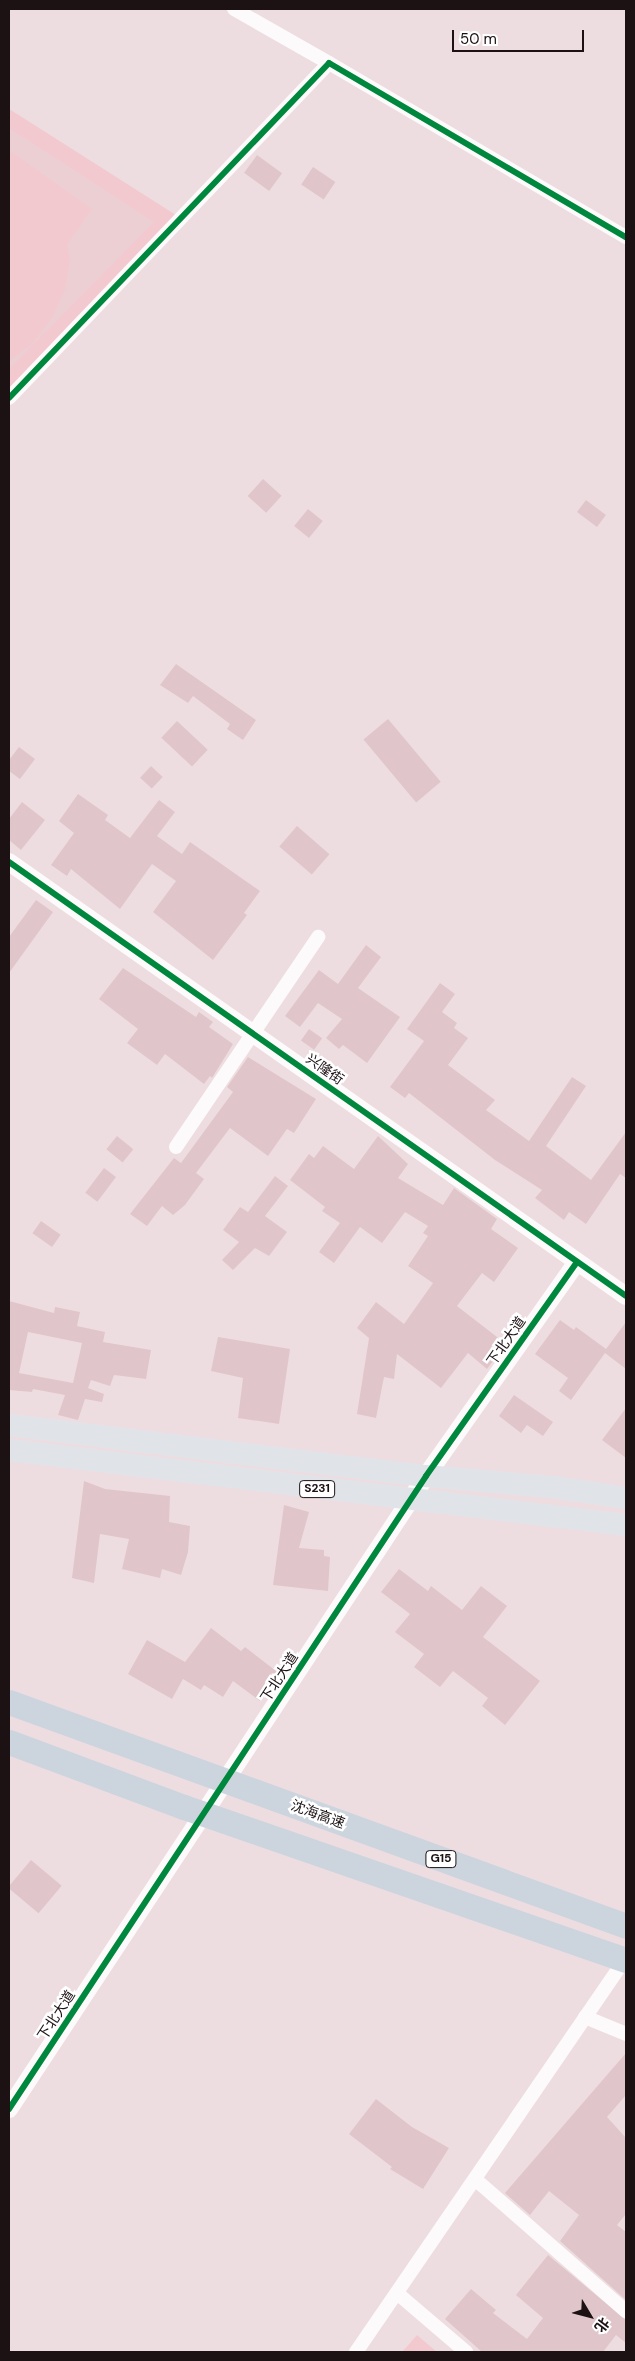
<!DOCTYPE html>
<meta charset="utf-8">
<style>
body{margin:0}
#map{position:relative;width:635px;height:2361px;overflow:hidden;background:#eedde0;font-family:"DM Sans","Noto Sans SC",sans-serif}
div>[style]{position:absolute}
[style*='--x']{left:calc(var(--x)*1px);top:calc(var(--y)*1px);width:calc(var(--w)*1px);rotate:calc(var(--a)*1deg)}
.built>*{inset:0;background:#ebcfd3}
.green>*{inset:0;background:#f3c9d0}
.building>*{inset:0;background:#e0c6ca;transform-origin:0 0}
.minor>*{height:14px;margin:-7px;padding:0 7px;transform-origin:7px;border-radius:7px;background:#fcfafa}
.tertiary>*{height:18px;margin:-9px;padding:0 9px;transform-origin:9px;border-radius:9px;background:#fcfafa}
.primary>*{height:22px;margin:-11px;padding:0 11px;transform-origin:11px;border-radius:11px;background:#e0e4e9}
.motorway>*{height:25px;margin:-12.5px;padding:0 12.5px;transform-origin:12.5px;border-radius:12.5px;background:#ccd5de}
.cycleway>*{height:6px;margin:-3px;padding:0 3px;transform-origin:3px;border-radius:3px;background:#00873e}
span{translate:-50% -50%;white-space:nowrap;text-align:center;line-height:1.15;-webkit-text-stroke:5px #fff;paint-order:stroke}
.shield-label span{padding:1px 4px;background:#fff;border:1px solid;border-radius:4px;-webkit-text-stroke-width:0}
.shield-label{font-size:12px;color:#1c1214;font-weight:700}
.street-label{font-size:14px;color:#1c1214}
.frame{position:absolute;inset:0;border:10px solid #1c1214;pointer-events:none}
.north{position:absolute;left:565px;top:2291px;width:50px;height:50px;-webkit-text-stroke:4px #fff;paint-order:stroke;rotate:127deg;font-size:14px;font-weight:700;line-height:20px;text-align:center;color:#1c1214}
.north::after{content:'';display:block;margin:auto;width:18px;height:22px;background:#1c1214;clip-path:polygon(50% 0,100% 100%,50% 72%,0 100%)}
.scale{position:absolute;left:452px;top:30px;width:132px;height:22px;box-sizing:border-box;border:2px solid #1c1214;border-top:0;padding-left:6px;font-size:15px;line-height:18px;white-space:nowrap;color:#1c1214;-webkit-text-stroke:4px #fff;paint-order:stroke}
</style>
<div id="map">
<div class="built">
<div style="clip-path:polygon(9px 109px,182px 219px,9px 388px)"></div>
</div>
<div class="green">
<div style="clip-path:polygon(9px 109px,182px 219px,9px 388px,9px 369px,154px 222px,9px 128px)"></div>
<div style="clip-path:polygon(9px 150px,92px 209px,67px 245px,70px 259px,65px 290px,52px 318px,33px 343px,9px 361px)"></div>
<div style="clip-path:polygon(417px 2335px,437px 2352px,402px 2352px)"></div>
</div>
<div class="building">
<div style="left:257px;top:155px;width:31px;height:22px;rotate:36deg"></div>
<div style="left:313px;top:167px;width:27px;height:21px;rotate:34deg"></div>
<div style="left:263px;top:479px;width:25px;height:23px;rotate:42deg"></div>
<div style="left:586px;top:500px;width:25px;height:15px;rotate:37deg"></div>
<div style="left:308px;top:509px;width:19px;height:22px;rotate:39deg"></div>
<div style="clip-path:polygon(176px 664px,256px 720px,243px 740px,227px 729px,230px 724px,193px 696px,188px 703px,160px 685px)"></div>
<div style="left:388px;top:719px;width:82px;height:32px;rotate:50deg"></div>
<div style="left:177px;top:721px;width:42px;height:23px;rotate:43deg"></div>
<div style="clip-path:polygon(19px 747px,35px 759px,20px 779px,9px 771px,9px 760px)"></div>
<div style="left:151px;top:766px;width:16px;height:16px;rotate:43deg"></div>
<div style="clip-path:polygon(78px 794px,108px 815px,105px 820px,130px 838px,159px 800px,175px 812px,157px 836px,182px 854px,190px 842px,260px 891px,244px 913px,247px 915px,213px 960px,153px 912px,176px 881px,152px 864px,120px 909px,71px 869px,67px 876px,51px 865px,74px 833px,59px 821px)"></div>
<div style="clip-path:polygon(22px 802px,45px 820px,21px 850px,9px 840px,9px 819px)"></div>
<div style="left:297px;top:826px;width:43px;height:27px;rotate:41deg"></div>
<div style="clip-path:polygon(36px 900px,53px 912px,9px 973px,9px 937px)"></div>
<div style="clip-path:polygon(366px 945px,381px 957px,358px 988px,400px 1017px,367px 1063px,343px 1045px,339px 1049px,326px 1038px,342px 1019px,318px 1003px,300px 1027px,285px 1016px,319px 970px,338px 984px)"></div>
<div style="clip-path:polygon(123px 968px,196px 1017px,199px 1012px,213px 1022px,209px 1027px,233px 1044px,212px 1078px,210px 1076px,204px 1084px,165px 1054px,157px 1065px,127px 1043px,138px 1029px,99px 999px)"></div>
<div style="clip-path:polygon(440px 983px,455px 994px,442px 1012px,457px 1023px,454px 1028px,468px 1038px,448px 1065px,495px 1100px,486px 1110px,529px 1141px,572px 1077px,586px 1086px,546px 1146px,591px 1180px,626px 1132px,626px 1178px,620px 1174px,586px 1224px,569px 1212px,564px 1220px,535px 1198px,542px 1190px,495px 1160px,409px 1093px,405px 1098px,390px 1087px,424px 1041px,407px 1029px)"></div>
<div style="left:309px;top:1029px;width:16px;height:14px;rotate:35deg"></div>
<div style="clip-path:polygon(248px 1057px,316px 1099px,294px 1133px,287px 1129px,268px 1156px,230px 1128px,196px 1173px,204px 1179px,185px 1205px,173px 1215px,162px 1206px,147px 1226px,130px 1214px,174px 1158px,181px 1163px,233px 1092px,227px 1087px)"></div>
<div style="left:117px;top:1136px;width:21px;height:17px;rotate:39deg"></div>
<div style="clip-path:polygon(378px 1136px,408px 1164px,398px 1178px,443px 1205px,454px 1188px,497px 1219px,491px 1229px,518px 1248px,494px 1282px,482px 1273px,457px 1306px,506px 1344px,487px 1369px,468px 1353px,441px 1388px,397px 1354px,394px 1379px,384px 1377px,376px 1418px,357px 1414px,369px 1338px,357px 1328px,376px 1302px,404px 1324px,433px 1283px,408px 1266px,428px 1236px,423px 1233px,428px 1226px,405px 1212px,382px 1243px,360px 1227px,334px 1263px,319px 1252px,340px 1223px,322px 1211px,325px 1207px,290px 1180px,309px 1154px,314px 1158px,323px 1146px,354px 1169px)"></div>
<div style="left:104px;top:1168px;width:15px;height:31px;rotate:37deg"></div>
<div style="clip-path:polygon(275px 1176px,288px 1186px,265px 1216px,287px 1232px,269px 1256px,255px 1248px,233px 1270px,222px 1260px,239px 1242px,223px 1230px,240px 1207px,248px 1212px)"></div>
<div style="left:41px;top:1221px;width:24px;height:15px;rotate:35deg"></div>
<div style="clip-path:polygon(evenodd,9px 1301px,54px 1313px,55px 1307px,80px 1312px,77px 1326px,105px 1332px,103px 1342px,151px 1350px,146px 1379px,114px 1375px,110px 1386px,91px 1380px,88px 1388px,104px 1394px,102px 1402px,85px 1399px,78px 1420px,58px 1415px,65px 1395px,33px 1389px,32px 1392px,9px 1390px,9px 1301px,28px 1332px,82px 1343px,73px 1383px,19px 1373px,28px 1332px)"></div>
<div style="clip-path:polygon(560px 1320px,574px 1330px,576px 1327px,606px 1349px,626px 1322px,626px 1369px,605px 1353px,571px 1400px,559px 1391px,568px 1378px,535px 1354px)"></div>
<div style="clip-path:polygon(218px 1337px,290px 1349px,279px 1424px,238px 1418px,243px 1378px,211px 1371px)"></div>
<div style="clip-path:polygon(514px 1395px,553px 1422px,543px 1436px,527px 1425px,521px 1433px,499px 1416px)"></div>
<div style="clip-path:polygon(626px 1408px,626px 1458px,602px 1440px)"></div>
<div style="clip-path:polygon(84px 1481px,105px 1489px,170px 1496px,169px 1522px,190px 1526px,188px 1552px,181px 1575px,162px 1569px,160px 1578px,122px 1569px,129px 1539px,100px 1534px,94px 1583px,72px 1578px)"></div>
<div style="clip-path:polygon(284px 1505px,309px 1512px,299px 1548px,324px 1550px,324px 1556px,330px 1557px,328px 1591px,273px 1585px)"></div>
<div style="clip-path:polygon(399px 1569px,428px 1591px,431px 1586px,462px 1610px,481px 1586px,507px 1606px,483px 1637px,540px 1681px,505px 1725px,482px 1706px,488px 1698px,453px 1671px,440px 1687px,414px 1667px,424px 1654px,395px 1632px,410px 1614px,381px 1592px)"></div>
<div style="clip-path:polygon(211px 1628px,241px 1651px,245px 1647px,280px 1674px,260px 1701px,233px 1681px,223px 1697px,204px 1685px,201px 1690px,183px 1679px,172px 1699px,128px 1674px,147px 1640px,185px 1662px)"></div>
<div style="left:31px;top:1860px;width:40px;height:36px;rotate:40deg"></div>
<div style="clip-path:polygon(626px 2053px,626px 2095px,607px 2117px,626px 2138px,626px 2214px,617px 2225px,626px 2232px,626px 2300px,560px 2241px,579px 2215px,549px 2191px,530px 2215px,505px 2193px)"></div>
<div style="clip-path:polygon(376px 2099px,412px 2127px,449px 2148px,423px 2189px,390px 2169px,392px 2167px,349px 2134px)"></div>
<div style="clip-path:polygon(548px 2255px,626px 2320px,626px 2343px,616px 2335px,603px 2352px,482px 2352px,445px 2319px,471px 2289px,496px 2310px,493px 2313px,527px 2339px,543px 2318px,516px 2295px)"></div>
</div>
<div class="minor">
<div style="--x:234;--y:9;--w:109;--a:29.6"></div>
<div style="--x:9;--y:398;--w:463;--a:-46.3"></div>
<div style="--x:329;--y:63;--w:344;--a:30.4"></div>
<div style="--x:176;--y:1147;--w:254;--a:-55.9"></div>
<div style="--x:585;--y:2017;--w:44;--a:22.5"></div>
<div style="--x:475;--y:2179;--w:201;--a:41.2"></div>
<div style="--x:397;--y:2293;--w:91;--a:40.5"></div>
<div style="--x:356;--y:2352;--w:478;--a:-55.6"></div>
</div>
<div class="tertiary">
<div style="--x:9;--y:862;--w:754;--a:35.12"></div>
<div style="--x:9;--y:2109;--w:758;--a:-56.62"></div>
<div style="--x:426;--y:1476;--w:262;--a:-54.8"></div>
</div>
<div class="primary">
<div style="--x:9;--y:1425;--w:420;--a:7"></div>
<div style="--x:426;--y:1476;--w:127;--a:5"></div>
<div style="--x:553;--y:1487;--w:74;--a:8.6"></div>
<div style="--x:9;--y:1450;--w:622;--a:6.93"></div>
</div>
<div class="motorway">
<div style="--x:9;--y:1702;--w:656;--a:19.95"></div>
<div style="--x:9;--y:1742;--w:187;--a:20.4"></div>
<div style="--x:184;--y:1807;--w:468;--a:19.1"></div>
</div>
<div class="cycleway">
<div style="--x:9;--y:398;--w:463;--a:-46.3"></div>
<div style="--x:329;--y:63;--w:344;--a:30.4"></div>
<div style="--x:9;--y:862;--w:754;--a:35.12"></div>
<div style="--x:9;--y:2109;--w:758;--a:-56.62"></div>
<div style="--x:426;--y:1476;--w:262;--a:-54.8"></div>
</div>
<div class="shield-label">
<span style="left:317px;top:1489px">S231</span>
<span style="left:441px;top:1859px">G15</span>
</div>
<div class="street-label">
<span style="left:325px;top:1069px;rotate:35deg">兴隆街</span>
<span style="left:506px;top:1341px;rotate:-55deg">下北大道</span>
<span style="left:279px;top:1677px;rotate:-57deg">下北大道</span>
<span style="left:318px;top:1814px;rotate:20deg">沈海高速</span>
<span style="left:56px;top:2015px;rotate:-57deg">下北大道</span>
</div>
<div class="frame"></div>
<div class="north">北</div>
<div class="scale">50 m</div>
</div>
